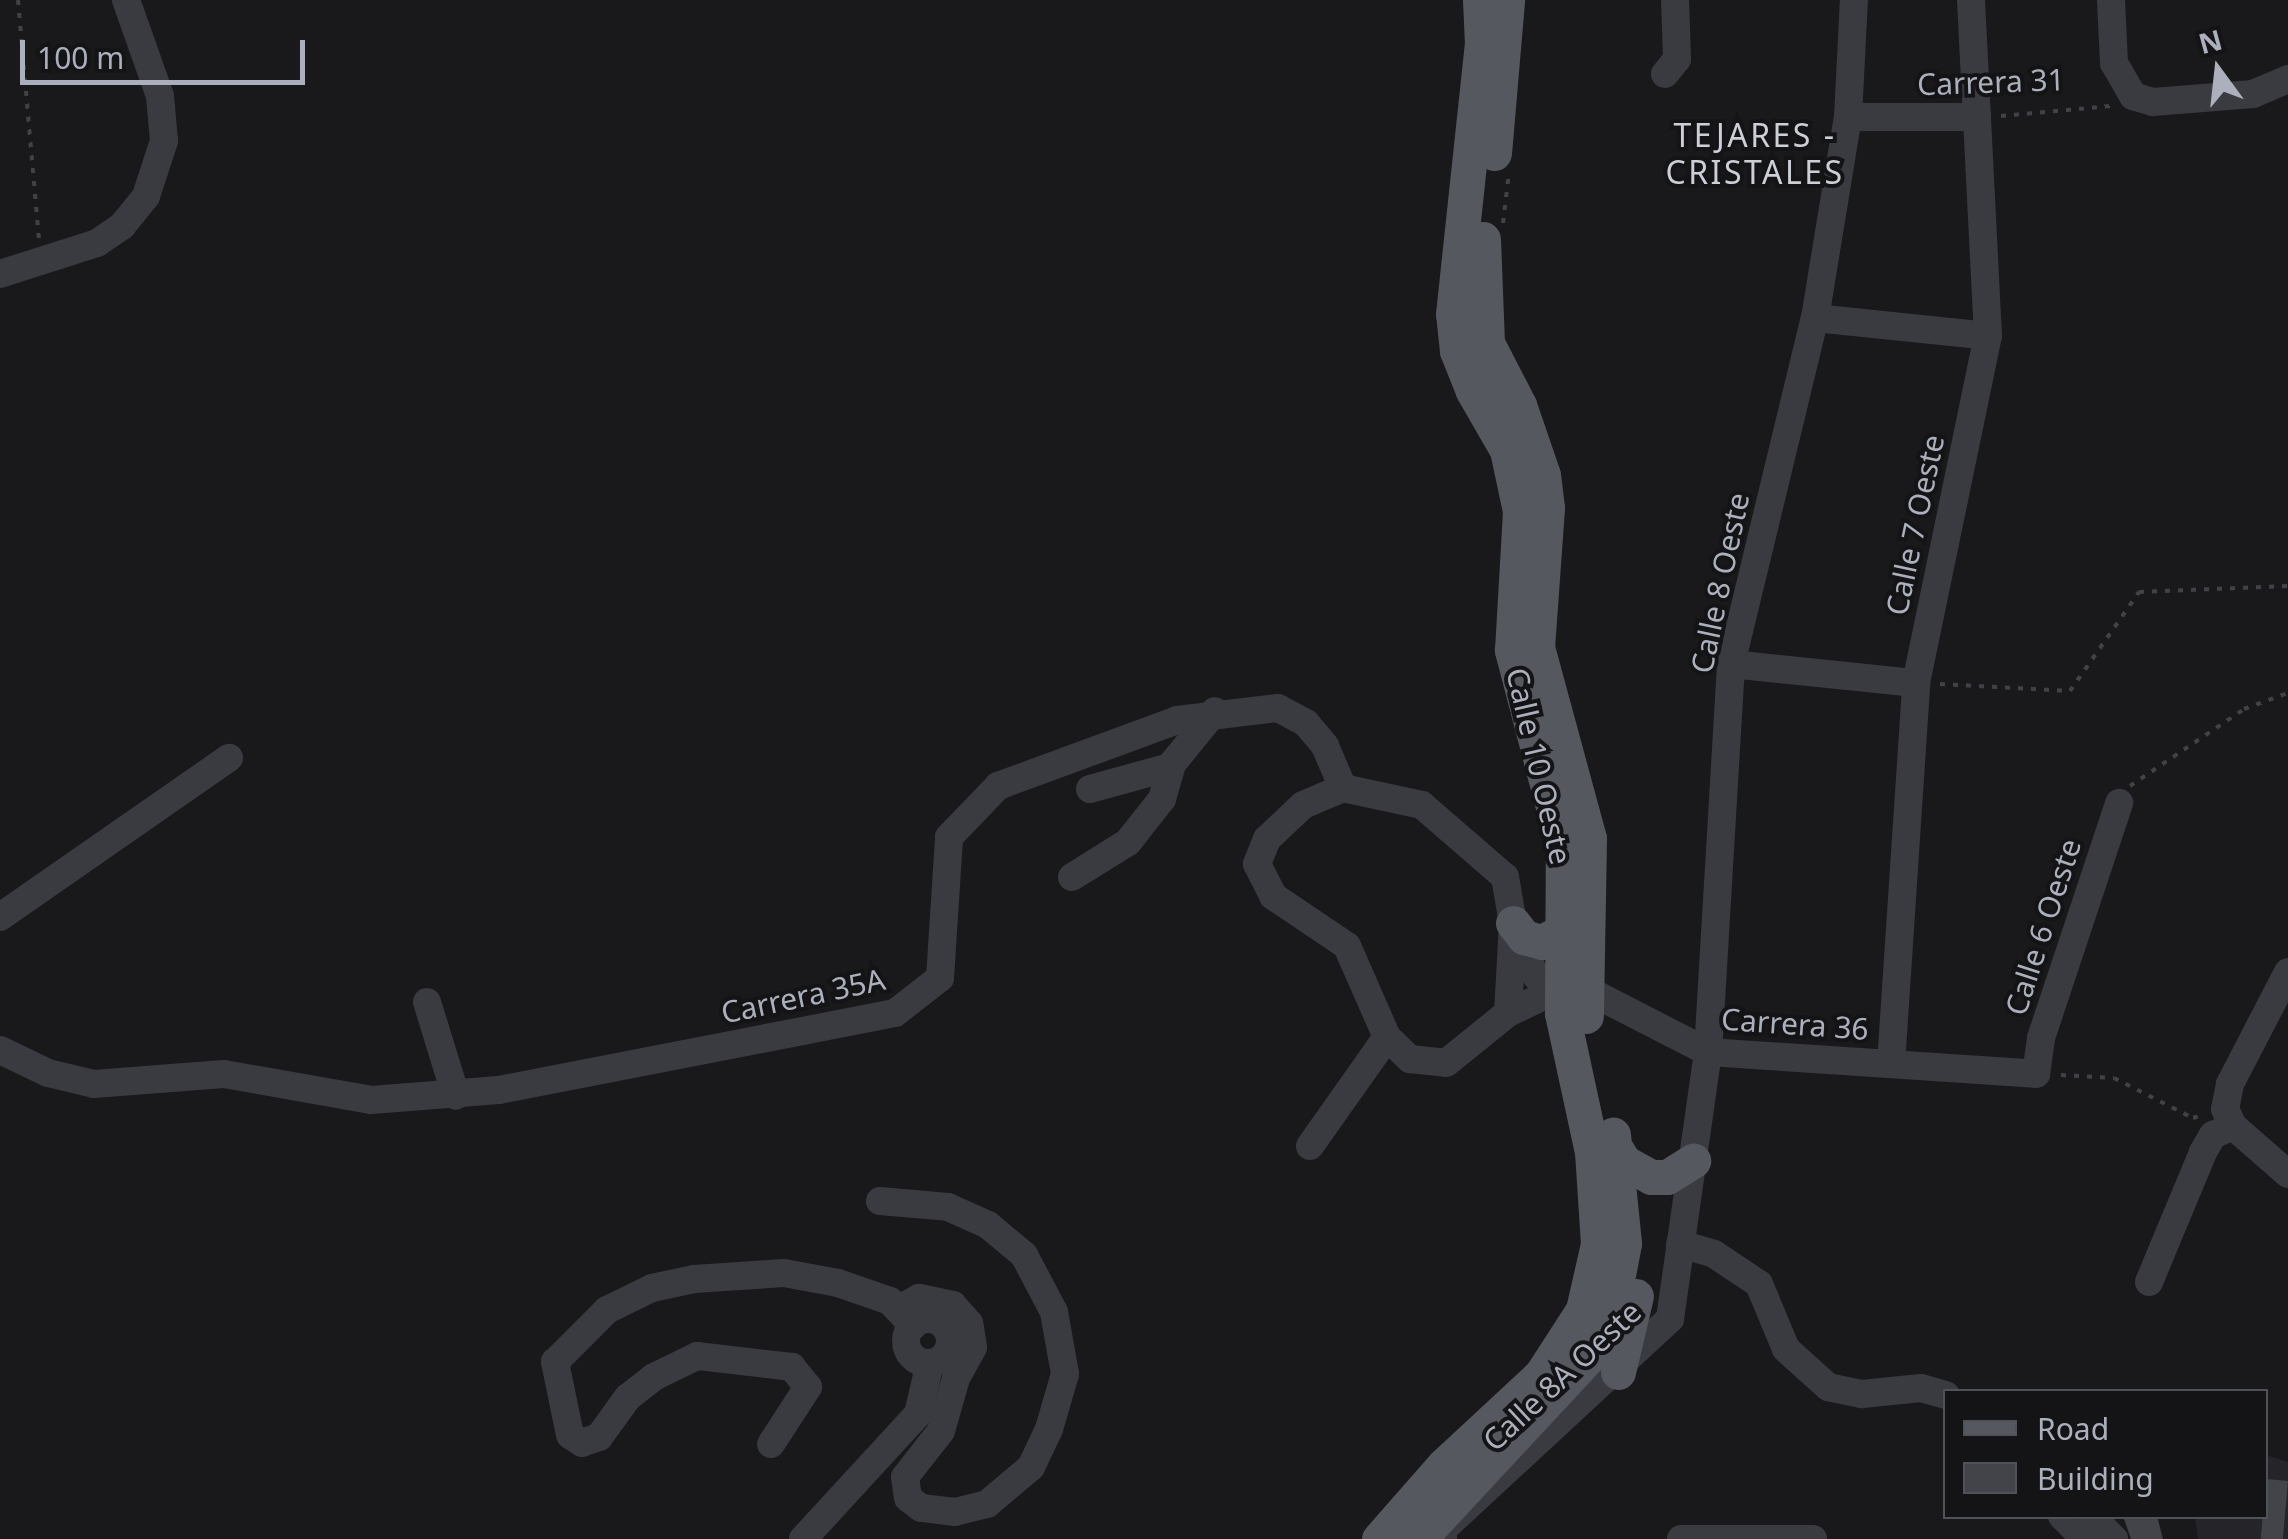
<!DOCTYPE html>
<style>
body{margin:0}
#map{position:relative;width:2288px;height:1539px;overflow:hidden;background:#19191c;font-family:"Noto Sans",sans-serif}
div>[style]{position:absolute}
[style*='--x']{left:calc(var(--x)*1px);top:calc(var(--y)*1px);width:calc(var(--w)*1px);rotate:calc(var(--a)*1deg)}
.built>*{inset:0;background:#252529}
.building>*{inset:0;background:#434449;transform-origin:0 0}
.path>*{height:4px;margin-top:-2px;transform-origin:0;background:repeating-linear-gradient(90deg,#404248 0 5px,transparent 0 13px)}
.minor>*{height:28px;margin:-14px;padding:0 14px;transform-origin:14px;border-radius:14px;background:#3a3b41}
.minor>.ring{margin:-14px;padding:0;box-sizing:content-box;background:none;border:28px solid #3a3b41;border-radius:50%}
.major>*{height:35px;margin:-17.5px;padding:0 17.5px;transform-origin:17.5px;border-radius:17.5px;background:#565860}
span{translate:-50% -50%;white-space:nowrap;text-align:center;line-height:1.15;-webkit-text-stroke:8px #141417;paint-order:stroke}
.street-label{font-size:30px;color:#abb0bc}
.neighbourhood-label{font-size:32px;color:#cdcfd7;letter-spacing:2.5px}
.legend{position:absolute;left:1943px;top:1389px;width:325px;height:130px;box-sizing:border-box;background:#141417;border:2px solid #505259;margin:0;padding:12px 18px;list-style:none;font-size:30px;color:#abb0bc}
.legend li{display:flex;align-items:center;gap:20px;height:50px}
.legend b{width:50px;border:2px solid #505259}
.north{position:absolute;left:2168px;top:20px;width:100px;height:100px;-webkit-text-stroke:8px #141417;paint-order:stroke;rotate:345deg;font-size:28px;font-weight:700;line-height:40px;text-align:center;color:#abb0bc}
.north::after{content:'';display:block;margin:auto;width:35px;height:45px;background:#abb0bc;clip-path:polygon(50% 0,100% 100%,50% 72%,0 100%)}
.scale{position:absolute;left:20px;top:40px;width:285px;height:45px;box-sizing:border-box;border:5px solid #abb0bc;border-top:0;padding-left:12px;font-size:30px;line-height:35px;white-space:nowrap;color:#abb0bc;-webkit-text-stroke:8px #141417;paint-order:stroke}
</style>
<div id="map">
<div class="built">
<div style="clip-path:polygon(2266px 1455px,2288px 1462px,2288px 1539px,2198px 1539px,2195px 1517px,2266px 1516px)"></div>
</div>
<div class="building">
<div style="left:2266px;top:1479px;width:22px;height:60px;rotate:5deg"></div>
<div style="clip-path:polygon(2123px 1516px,2157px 1516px,2163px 1539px,2131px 1539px)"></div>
</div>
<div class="path">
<div style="--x:18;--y:0;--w:240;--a:85"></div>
<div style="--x:2001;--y:116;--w:110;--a:-5.2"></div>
<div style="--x:1503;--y:223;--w:50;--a:-83.2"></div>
<div style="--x:1940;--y:684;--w:130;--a:3.1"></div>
<div style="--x:2070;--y:691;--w:121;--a:-55.1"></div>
<div style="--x:2139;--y:592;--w:149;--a:-2.3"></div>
<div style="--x:2130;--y:786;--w:138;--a:-34"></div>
<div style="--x:2244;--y:709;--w:47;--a:-20"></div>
<div style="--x:2061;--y:1075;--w:53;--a:3.2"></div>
<div style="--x:2114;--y:1078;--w:89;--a:26.9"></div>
<div style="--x:2193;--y:1118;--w:9;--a:-18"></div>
</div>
<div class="minor">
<div style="--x:2111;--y:0;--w:63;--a:87.3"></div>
<div style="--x:2114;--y:63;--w:38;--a:60"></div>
<div style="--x:2133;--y:96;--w:21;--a:17"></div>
<div style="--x:2153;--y:102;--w:100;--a:-4.6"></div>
<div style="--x:2253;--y:94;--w:38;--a:-23"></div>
<div style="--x:1665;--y:74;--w:19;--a:-51"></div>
<div style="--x:1677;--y:59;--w:59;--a:-91.9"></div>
<div style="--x:1848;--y:117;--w:129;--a:0"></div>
<div style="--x:0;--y:274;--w:102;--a:-17.7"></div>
<div style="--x:97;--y:243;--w:30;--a:-34"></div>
<div style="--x:122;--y:226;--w:38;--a:-51"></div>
<div style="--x:146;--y:196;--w:58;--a:-71.9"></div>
<div style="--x:164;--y:141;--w:45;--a:-95.1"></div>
<div style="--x:160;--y:96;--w:102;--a:-109.5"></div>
<div style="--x:1815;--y:318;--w:174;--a:5.9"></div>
<div style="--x:1731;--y:664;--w:186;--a:5.9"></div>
<div style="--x:1090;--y:789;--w:83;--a:-15.4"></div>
<div style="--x:1072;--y:877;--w:66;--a:-32"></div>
<div style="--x:1128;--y:842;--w:55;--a:-51.7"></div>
<div style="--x:1162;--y:799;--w:36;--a:-74"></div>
<div style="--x:1172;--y:764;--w:68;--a:-50.9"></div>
<div style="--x:0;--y:917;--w:279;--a:-34.8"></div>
<div style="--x:1513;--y:937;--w:47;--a:59"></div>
<div style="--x:1537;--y:977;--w:63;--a:16.7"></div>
<div style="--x:1597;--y:995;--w:125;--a:27.2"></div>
<div style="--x:1708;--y:1052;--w:329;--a:3.8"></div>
<div style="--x:2036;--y:1074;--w:36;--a:-82"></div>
<div style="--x:2041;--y:1038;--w:248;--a:-71.6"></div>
<div style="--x:2288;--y:972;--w:126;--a:117.4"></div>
<div style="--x:2230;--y:1084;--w:25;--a:101"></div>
<div style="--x:2225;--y:1109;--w:19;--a:65"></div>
<div style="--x:2233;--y:1126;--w:73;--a:41.1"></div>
<div style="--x:427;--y:1002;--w:98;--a:72.9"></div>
<div style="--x:1508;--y:1013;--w:90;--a:-86.8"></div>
<div style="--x:1513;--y:923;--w:47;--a:-99.9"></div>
<div style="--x:1505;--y:877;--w:110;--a:-139.1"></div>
<div style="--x:1422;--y:805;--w:81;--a:-167.9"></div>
<div style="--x:1343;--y:788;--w:43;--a:157"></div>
<div style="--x:1303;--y:805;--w:50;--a:136.6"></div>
<div style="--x:1267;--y:839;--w:27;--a:112"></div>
<div style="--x:1257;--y:864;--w:36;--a:63"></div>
<div style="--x:1273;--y:896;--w:89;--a:34"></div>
<div style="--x:1347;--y:946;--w:99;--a:66.3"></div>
<div style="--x:1387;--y:1037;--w:32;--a:44"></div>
<div style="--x:1410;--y:1059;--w:36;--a:6"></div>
<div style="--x:1446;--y:1063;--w:80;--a:-38.9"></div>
<div style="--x:1508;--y:1013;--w:61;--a:-25.3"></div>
<div style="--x:0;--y:1050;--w:53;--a:25.6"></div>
<div style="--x:48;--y:1073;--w:47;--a:13.4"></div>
<div style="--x:94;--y:1084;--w:130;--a:-4.4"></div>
<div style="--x:224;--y:1074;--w:149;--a:10"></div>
<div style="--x:371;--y:1100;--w:128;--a:-4.5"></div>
<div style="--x:499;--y:1090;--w:403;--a:-11"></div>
<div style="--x:895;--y:1013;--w:57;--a:-37.9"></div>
<div style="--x:940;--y:978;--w:141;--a:-86.3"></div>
<div style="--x:949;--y:837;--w:71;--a:-46.1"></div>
<div style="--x:998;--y:786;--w:191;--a:-20.2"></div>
<div style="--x:1177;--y:720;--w:102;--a:-6.8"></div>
<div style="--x:1278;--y:708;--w:32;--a:28"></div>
<div style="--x:1306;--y:723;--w:30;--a:50"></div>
<div style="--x:1325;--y:746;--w:46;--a:66.8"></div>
<div style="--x:1891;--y:1064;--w:382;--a:-86.2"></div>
<div style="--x:1916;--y:683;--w:354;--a:-78.3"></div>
<div style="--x:1988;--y:336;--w:336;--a:-92.9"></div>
<div style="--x:1310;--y:1146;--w:133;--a:-54.8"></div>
<div style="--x:880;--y:1201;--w:68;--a:5"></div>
<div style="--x:948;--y:1207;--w:44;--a:24.2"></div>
<div style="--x:988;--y:1225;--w:47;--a:39.8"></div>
<div style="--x:1024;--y:1255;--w:64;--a:62.2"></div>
<div style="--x:1054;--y:1312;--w:63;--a:79.9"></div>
<div style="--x:1065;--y:1374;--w:57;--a:106.2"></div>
<div style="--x:1049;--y:1429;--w:42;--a:115.3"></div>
<div style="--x:1031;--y:1467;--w:57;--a:139.9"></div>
<div style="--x:987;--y:1504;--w:33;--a:166"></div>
<div style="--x:955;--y:1512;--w:34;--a:-173"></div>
<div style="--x:921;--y:1508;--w:16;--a:-142"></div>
<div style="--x:908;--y:1498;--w:21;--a:-98"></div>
<div style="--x:905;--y:1477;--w:58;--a:-52"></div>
<div style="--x:941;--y:1431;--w:55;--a:-74.2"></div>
<div style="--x:956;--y:1378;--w:35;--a:-61"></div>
<div style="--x:973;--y:1347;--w:24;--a:-99"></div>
<div style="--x:969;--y:1323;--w:24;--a:-132"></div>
<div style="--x:953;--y:1305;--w:35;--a:-168"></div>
<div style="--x:919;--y:1298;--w:24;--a:152"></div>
<div style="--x:1680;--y:1244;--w:35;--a:16"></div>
<div style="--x:1714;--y:1254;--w:54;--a:33.7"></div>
<div style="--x:1759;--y:1284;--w:70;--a:67.4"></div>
<div style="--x:1786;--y:1349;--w:57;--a:42.1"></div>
<div style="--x:1828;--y:1387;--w:35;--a:12"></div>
<div style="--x:1862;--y:1394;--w:59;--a:-5.8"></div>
<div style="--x:1921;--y:1388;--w:26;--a:16"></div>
<div style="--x:2149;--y:1282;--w:141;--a:-67.4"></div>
<div style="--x:2203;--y:1152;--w:20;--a:-60"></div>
<div style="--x:2213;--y:1135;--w:22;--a:-24"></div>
<div class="ring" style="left:906px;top:1319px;width:16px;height:16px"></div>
<div style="--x:771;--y:1444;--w:68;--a:-57"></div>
<div style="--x:808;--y:1387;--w:26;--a:-129"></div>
<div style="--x:792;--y:1367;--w:96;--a:-173.4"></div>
<div style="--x:697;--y:1356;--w:48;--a:154"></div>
<div style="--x:654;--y:1377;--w:33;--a:142"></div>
<div style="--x:628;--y:1397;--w:49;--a:125.9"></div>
<div style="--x:599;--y:1437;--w:18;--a:161"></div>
<div style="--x:582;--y:1443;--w:14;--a:-146"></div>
<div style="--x:570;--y:1435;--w:75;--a:-101.6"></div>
<div style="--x:555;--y:1362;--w:74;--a:-45"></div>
<div style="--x:607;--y:1310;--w:50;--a:-26.1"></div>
<div style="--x:652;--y:1288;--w:43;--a:-12.1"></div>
<div style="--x:694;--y:1279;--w:90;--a:-3.8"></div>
<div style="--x:784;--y:1273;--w:55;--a:10.5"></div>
<div style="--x:838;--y:1283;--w:55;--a:19.1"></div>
<div style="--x:890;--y:1301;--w:34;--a:47"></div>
<div style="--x:2062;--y:1516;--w:33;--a:45"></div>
<div style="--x:2091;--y:1516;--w:33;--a:45"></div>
<div style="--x:803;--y:1539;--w:170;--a:-47.4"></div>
<div style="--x:918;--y:1414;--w:52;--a:-76.8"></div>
<div style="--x:1443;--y:1539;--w:9;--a:-96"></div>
<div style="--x:1442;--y:1530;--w:311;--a:-42.8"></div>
<div style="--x:1670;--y:1319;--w:270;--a:-81.9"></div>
<div style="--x:1708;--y:1052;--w:389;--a:-86.6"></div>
<div style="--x:1731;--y:664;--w:356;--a:-76.4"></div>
<div style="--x:1815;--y:318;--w:204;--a:-80.7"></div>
<div style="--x:1848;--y:117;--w:117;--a:-87.1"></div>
<div style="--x:1681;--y:1539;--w:132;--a:0"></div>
</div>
<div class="major">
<div style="--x:1494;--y:153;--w:154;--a:-85.1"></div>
<div style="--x:1483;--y:239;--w:104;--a:87.8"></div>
<div style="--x:1487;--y:343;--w:70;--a:62.7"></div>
<div style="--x:1519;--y:405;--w:74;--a:71.1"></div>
<div style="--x:1543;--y:475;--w:33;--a:83"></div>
<div style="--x:1547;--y:508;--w:139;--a:94.1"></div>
<div style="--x:1537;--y:647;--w:198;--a:74.8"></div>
<div style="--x:1589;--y:838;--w:178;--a:91"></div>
<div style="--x:1513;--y:923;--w:18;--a:52"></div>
<div style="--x:1524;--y:937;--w:19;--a:16"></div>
<div style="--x:1542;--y:942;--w:27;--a:-28"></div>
<div style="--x:1616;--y:1149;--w:15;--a:58"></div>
<div style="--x:1624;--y:1162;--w:31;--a:29"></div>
<div style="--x:1651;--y:1177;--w:16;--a:0"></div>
<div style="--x:1667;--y:1177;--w:31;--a:-32"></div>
<div style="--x:1618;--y:1372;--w:78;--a:-76.7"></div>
<div style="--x:1379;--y:1539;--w:98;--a:-48.7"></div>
<div style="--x:1444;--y:1465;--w:132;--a:-42.9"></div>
<div style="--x:1541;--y:1375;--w:77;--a:-57.1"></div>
<div style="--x:1583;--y:1310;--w:68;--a:-77.2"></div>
<div style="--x:1598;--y:1244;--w:92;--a:-93.7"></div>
<div style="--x:1592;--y:1152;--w:142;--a:-102.2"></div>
<div style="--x:1562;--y:1013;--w:168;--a:-89.7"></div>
<div style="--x:1563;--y:845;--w:202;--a:-104.7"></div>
<div style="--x:1512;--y:650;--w:139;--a:-86.7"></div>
<div style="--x:1520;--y:511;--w:62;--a:-102"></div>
<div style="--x:1507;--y:450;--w:68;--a:-120"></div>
<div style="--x:1473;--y:391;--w:43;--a:-111.8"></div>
<div style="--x:1457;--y:351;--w:37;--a:-96"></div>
<div style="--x:1453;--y:314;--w:272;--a:-83.9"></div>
<div style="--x:1482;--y:44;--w:44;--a:-92.6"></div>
<div style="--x:1419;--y:1539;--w:257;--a:-47.1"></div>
<div style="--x:1594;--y:1351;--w:33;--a:-63"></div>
<div style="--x:1609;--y:1322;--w:80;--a:-79.2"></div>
<div style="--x:1624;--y:1243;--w:109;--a:-95.8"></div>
</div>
<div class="street-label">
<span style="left:1991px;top:82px;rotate:-2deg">Carrera 31</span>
<span style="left:1915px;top:525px;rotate:-78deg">Calle 7 Oeste</span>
<span style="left:1720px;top:583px;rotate:-78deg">Calle 8 Oeste</span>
<span style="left:1539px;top:766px;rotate:77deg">Calle 10 Oeste</span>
<span style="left:2043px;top:927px;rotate:-72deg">Calle 6 Oeste</span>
<span style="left:803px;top:996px;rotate:-12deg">Carrera 35A</span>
<span style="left:1795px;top:1024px;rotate:4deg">Carrera 36</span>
<span style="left:1562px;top:1376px;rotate:-43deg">Calle 8A Oeste</span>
</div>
<div class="neighbourhood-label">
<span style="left:1755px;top:154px">TEJARES -<br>CRISTALES</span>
</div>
<ul class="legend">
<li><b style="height:12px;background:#565860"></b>Road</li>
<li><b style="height:28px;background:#434449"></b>Building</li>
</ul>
<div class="north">N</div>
<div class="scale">100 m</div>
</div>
